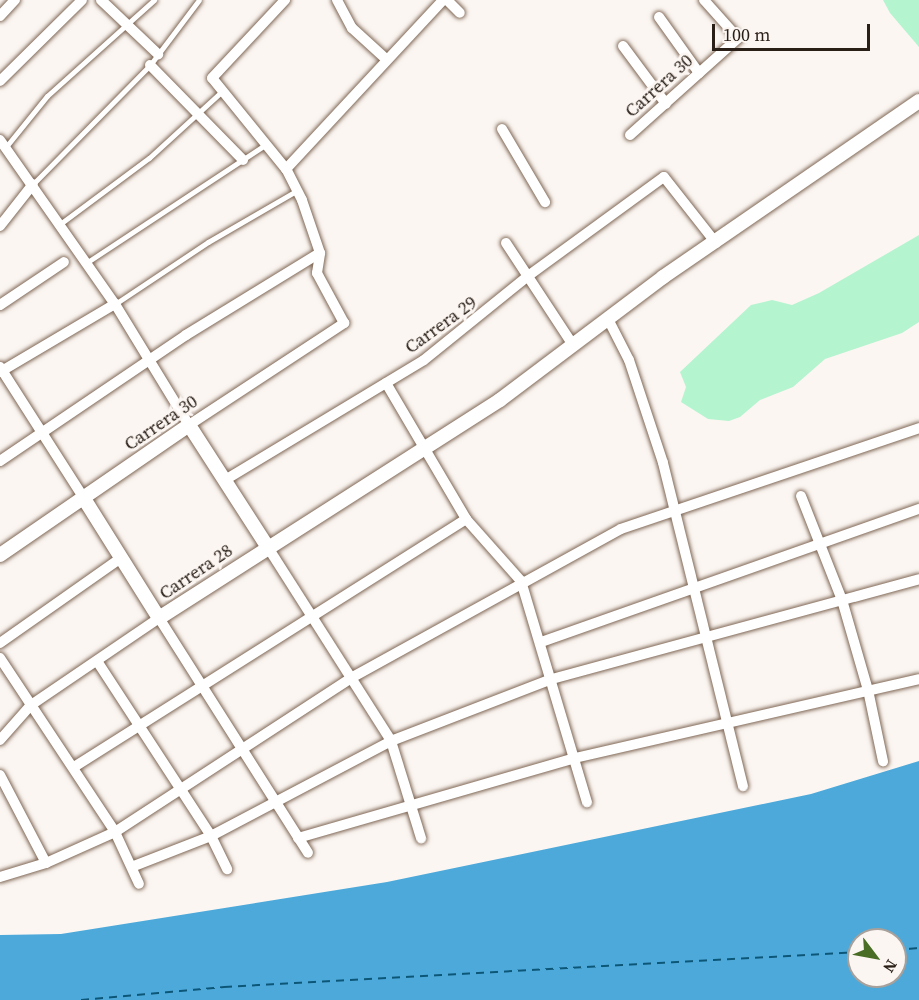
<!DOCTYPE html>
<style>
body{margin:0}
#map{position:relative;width:919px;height:1000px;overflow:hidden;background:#fcf6f2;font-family:"Source Serif 4",serif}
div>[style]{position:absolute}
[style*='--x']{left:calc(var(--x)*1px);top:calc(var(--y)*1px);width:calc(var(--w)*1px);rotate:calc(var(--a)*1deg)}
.green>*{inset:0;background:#b4f4cf}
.water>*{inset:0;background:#4da9da}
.ferry>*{height:1.5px;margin-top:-0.75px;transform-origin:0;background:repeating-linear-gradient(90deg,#0c5677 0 8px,transparent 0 14px)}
.roads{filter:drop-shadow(0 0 2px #7f6755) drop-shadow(0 0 2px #7f6755)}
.lane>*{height:5px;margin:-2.5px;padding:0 2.5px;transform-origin:2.5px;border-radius:2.5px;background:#fff}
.street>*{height:10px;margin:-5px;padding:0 5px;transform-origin:5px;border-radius:5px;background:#fff}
.secondary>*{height:14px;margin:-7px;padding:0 7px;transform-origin:7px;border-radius:7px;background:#fff}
span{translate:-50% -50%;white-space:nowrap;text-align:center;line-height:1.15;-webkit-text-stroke:6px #fcf6f2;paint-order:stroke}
.street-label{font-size:18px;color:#291f17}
.north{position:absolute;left:847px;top:928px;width:60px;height:60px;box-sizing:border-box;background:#fcf6f2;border:2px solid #a8a09a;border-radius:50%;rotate:122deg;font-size:16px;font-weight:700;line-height:24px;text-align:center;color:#291f17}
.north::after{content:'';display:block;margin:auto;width:21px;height:27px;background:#4a6d26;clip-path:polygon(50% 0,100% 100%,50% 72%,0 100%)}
.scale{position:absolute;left:712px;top:24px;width:158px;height:27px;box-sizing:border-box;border:3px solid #291f17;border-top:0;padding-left:8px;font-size:18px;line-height:21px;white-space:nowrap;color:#291f17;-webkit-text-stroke:4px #fcf6f2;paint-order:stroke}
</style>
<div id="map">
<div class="green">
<div style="clip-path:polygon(883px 0,919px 0,919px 47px,890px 13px)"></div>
<div style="clip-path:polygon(919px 235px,919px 322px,902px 333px,825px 359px,793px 387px,760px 400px,740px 417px,729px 421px,708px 419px,681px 402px,686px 387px,680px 372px,751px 305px,772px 300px,792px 305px,819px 293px)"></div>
</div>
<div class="water">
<div style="clip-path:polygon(evenodd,919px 761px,919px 1000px,0 1000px,0 935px,61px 934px,387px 882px,811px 794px,919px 761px,859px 940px,895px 940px,895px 976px,859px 976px,859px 940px)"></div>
</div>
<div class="ferry">
<div style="--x:895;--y:950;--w:24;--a:-5"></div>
<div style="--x:81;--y:1000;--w:144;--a:-5.2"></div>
<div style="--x:224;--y:987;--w:636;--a:-3.15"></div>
</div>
<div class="roads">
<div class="lane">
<div style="--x:5;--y:148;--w:67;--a:-51.1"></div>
<div style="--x:47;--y:96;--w:144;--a:-41.9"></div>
<div style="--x:33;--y:184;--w:167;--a:-45.5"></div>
<div style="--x:150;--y:65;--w:81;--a:-53"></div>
<div style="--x:60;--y:224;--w:111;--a:-36.6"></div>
<div style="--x:149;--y:158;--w:98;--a:-42.5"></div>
<div style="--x:86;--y:263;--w:214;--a:-33.4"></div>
<div style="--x:115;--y:304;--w:112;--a:-33.7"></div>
<div style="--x:208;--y:242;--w:102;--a:-30.1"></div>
</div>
<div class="street">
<div style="--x:101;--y:0;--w:79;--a:43.5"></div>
<div style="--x:337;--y:0;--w:32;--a:62"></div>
<div style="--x:352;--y:28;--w:46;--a:42.4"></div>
<div style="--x:447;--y:0;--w:18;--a:45"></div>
<div style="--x:0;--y:16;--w:22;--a:-47"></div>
<div style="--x:659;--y:17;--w:69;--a:54.5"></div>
<div style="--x:623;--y:46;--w:72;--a:53.4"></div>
<div style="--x:150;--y:65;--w:133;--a:45.6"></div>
<div style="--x:0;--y:81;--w:115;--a:-44.6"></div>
<div style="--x:502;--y:129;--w:85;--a:59.5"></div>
<div style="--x:630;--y:135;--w:145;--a:-41.9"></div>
<div style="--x:738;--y:38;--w:51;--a:-131.8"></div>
<div style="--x:0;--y:140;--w:200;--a:55"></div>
<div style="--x:115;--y:304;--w:142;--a:58.6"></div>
<div style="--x:189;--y:425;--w:186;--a:-33.3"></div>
<div style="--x:344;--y:323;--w:57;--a:-118.4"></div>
<div style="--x:317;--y:273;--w:20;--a:-81"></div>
<div style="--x:320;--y:253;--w:56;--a:-108.8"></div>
<div style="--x:302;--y:200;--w:35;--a:-117"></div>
<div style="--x:286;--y:169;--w:117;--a:-129.1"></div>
<div style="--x:212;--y:78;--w:107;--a:-46.9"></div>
<div style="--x:286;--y:169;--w:231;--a:-47.1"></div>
<div style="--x:0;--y:226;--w:53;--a:-51.8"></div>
<div style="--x:506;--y:243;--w:122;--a:56.7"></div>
<div style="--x:0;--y:305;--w:77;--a:-33.9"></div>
<div style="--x:608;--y:319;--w:46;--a:62.9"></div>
<div style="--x:629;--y:360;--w:108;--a:71.7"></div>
<div style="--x:663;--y:463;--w:333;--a:76.1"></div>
<div style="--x:0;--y:367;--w:154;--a:57.4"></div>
<div style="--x:0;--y:372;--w:134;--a:-30.6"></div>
<div style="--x:386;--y:383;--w:158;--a:59.5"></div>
<div style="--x:466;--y:519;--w:83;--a:48.4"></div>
<div style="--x:521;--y:581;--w:231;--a:73.4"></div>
<div style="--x:0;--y:461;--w:225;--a:-34.1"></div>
<div style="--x:186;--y:335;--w:157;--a:-31.5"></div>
<div style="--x:225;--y:480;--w:232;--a:-31.1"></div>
<div style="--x:424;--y:360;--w:134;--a:-38.9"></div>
<div style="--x:528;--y:276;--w:168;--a:-36.1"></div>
<div style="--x:664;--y:177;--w:84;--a:51.8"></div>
<div style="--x:801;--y:496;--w:112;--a:68.5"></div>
<div style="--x:842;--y:600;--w:94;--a:73.9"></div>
<div style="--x:868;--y:690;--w:73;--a:78.1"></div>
<div style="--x:267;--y:546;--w:231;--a:57.5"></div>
<div style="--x:391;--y:741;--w:102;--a:72.8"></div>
<div style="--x:541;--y:642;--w:401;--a:-19.4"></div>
<div style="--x:0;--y:643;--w:148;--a:-35.1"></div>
<div style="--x:0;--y:658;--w:209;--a:56.5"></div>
<div style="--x:115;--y:832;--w:57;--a:65.2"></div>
<div style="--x:97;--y:661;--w:209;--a:56.9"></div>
<div style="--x:211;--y:836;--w:37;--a:64"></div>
<div style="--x:0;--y:740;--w:47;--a:-48.5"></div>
<div style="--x:31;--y:705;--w:155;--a:-34.2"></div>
<div style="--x:159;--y:618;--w:278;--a:57.6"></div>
<div style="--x:74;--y:767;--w:464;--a:-32.3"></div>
<div style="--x:0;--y:775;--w:99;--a:62.4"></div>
<div style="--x:298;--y:838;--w:288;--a:-16.1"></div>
<div style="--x:575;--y:758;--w:353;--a:-12.9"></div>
<div style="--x:134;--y:866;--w:83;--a:-21.3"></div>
<div style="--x:211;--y:836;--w:204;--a:-27.8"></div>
<div style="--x:391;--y:741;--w:173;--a:-21.1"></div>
<div style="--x:552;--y:679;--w:380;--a:-15.2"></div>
<div style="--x:0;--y:877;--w:48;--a:-16.9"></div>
<div style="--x:46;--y:863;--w:76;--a:-24.2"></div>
<div style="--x:115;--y:832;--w:282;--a:-33.1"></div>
<div style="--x:351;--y:678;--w:308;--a:-28.9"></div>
<div style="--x:621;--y:529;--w:315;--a:-18.7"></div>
</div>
<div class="secondary">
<div style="--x:83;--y:497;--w:143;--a:57.9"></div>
<div style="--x:159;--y:618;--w:405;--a:-32.6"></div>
<div style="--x:500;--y:400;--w:204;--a:-37"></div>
<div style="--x:663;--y:277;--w:311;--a:-34.5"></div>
<div style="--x:0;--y:555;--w:229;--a:-34.5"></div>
<div style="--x:189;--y:425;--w:144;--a:57.2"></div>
</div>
</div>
<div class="street-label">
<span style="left:659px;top:86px;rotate:-42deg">Carrera 30</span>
<span style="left:441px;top:325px;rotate:-36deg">Carrera 29</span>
<span style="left:161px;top:423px;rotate:-34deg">Carrera 30</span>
<span style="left:196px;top:572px;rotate:-34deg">Carrera 28</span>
</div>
<div class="north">N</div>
<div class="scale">100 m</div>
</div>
